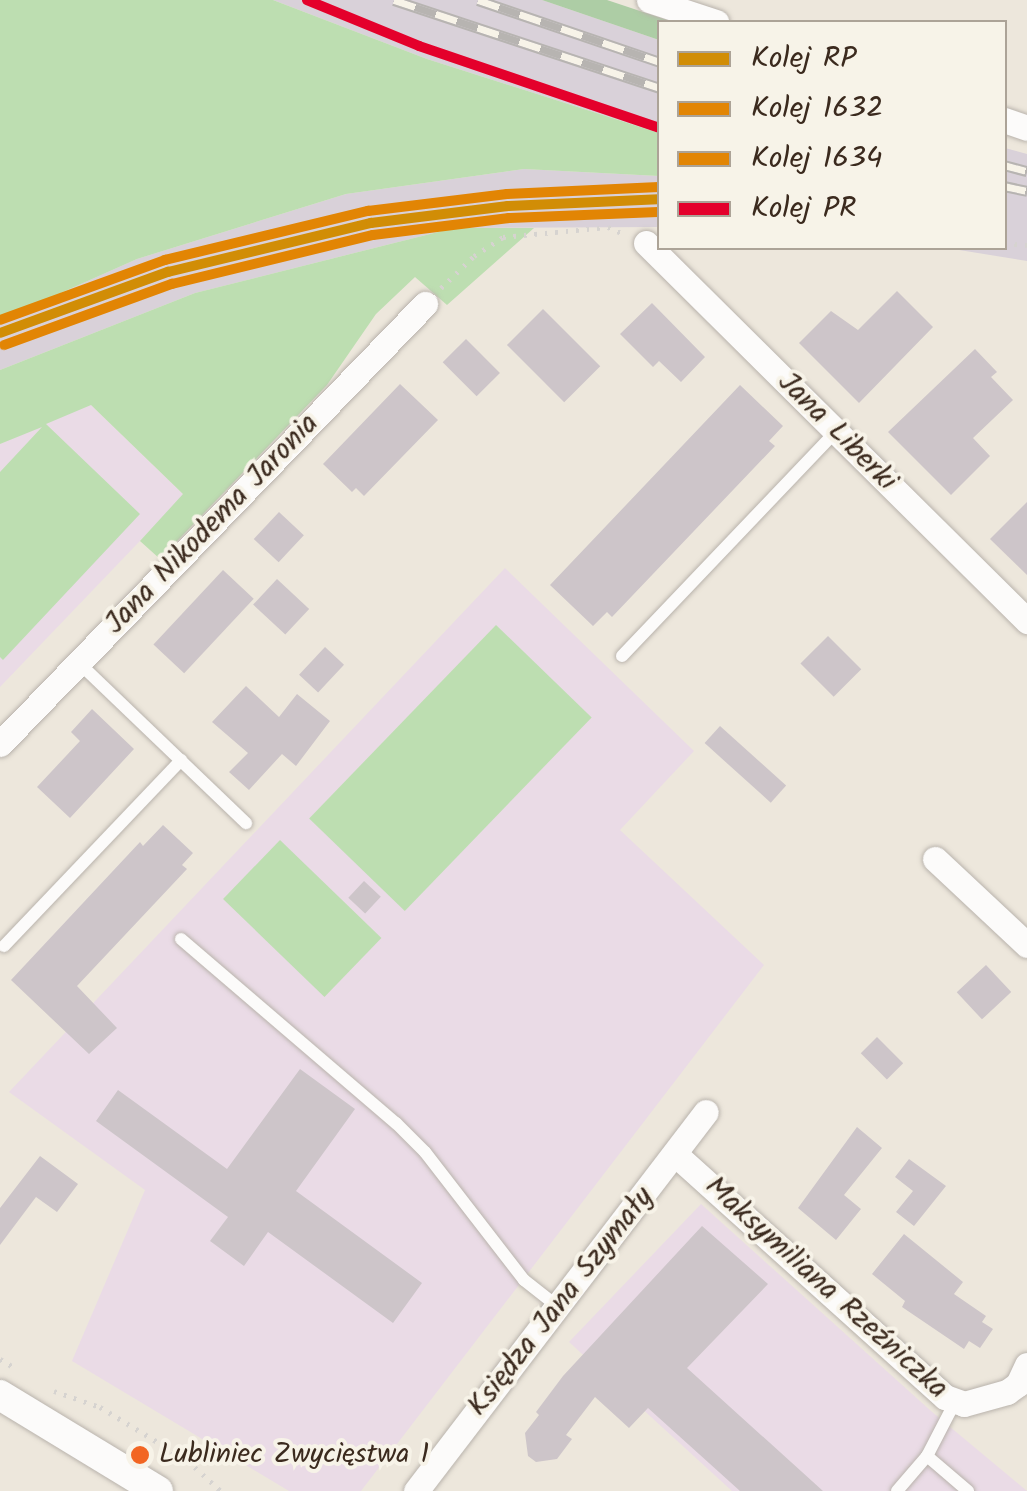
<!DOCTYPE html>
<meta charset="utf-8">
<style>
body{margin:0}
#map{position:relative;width:1027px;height:1491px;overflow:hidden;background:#ede7dc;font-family:Kalam,sans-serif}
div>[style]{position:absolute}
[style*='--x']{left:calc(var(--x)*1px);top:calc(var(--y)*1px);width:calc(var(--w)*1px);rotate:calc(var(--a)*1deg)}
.built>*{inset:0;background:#eadbe6}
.industrial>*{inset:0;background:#d9d1d9}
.green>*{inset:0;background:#bddeb1;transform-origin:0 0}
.forest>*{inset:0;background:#adcda5}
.building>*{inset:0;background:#cdc5c9;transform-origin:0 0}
.path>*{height:5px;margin-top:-2.5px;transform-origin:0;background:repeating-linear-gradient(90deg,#d6d3d0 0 2.5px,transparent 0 10.5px)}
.roads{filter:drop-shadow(0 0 2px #b9b3ac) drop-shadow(0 0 2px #b9b3ac)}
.service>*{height:12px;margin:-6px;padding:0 6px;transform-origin:6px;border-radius:6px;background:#fcfbfa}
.minor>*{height:25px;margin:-12.5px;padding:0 12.5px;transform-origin:12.5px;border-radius:12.5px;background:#fcfbfa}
.tertiary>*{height:30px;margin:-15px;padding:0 15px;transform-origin:15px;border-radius:15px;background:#fcfbfa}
.rail>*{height:11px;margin-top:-5.5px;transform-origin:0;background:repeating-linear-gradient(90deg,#f7f3e8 0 22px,#b7b4b1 0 44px);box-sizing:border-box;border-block:2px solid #b7b4b1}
.rail-1>*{height:10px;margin:-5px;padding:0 5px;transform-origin:5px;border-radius:5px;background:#d18d06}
.rail-2>*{height:10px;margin:-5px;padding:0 5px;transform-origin:5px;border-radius:5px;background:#e28504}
.rail-3>*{height:10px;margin:-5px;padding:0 5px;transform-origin:5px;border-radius:5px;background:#e28504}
.rail-4>*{height:10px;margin:-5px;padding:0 5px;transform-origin:5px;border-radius:5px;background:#e4002b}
.dots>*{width:28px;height:28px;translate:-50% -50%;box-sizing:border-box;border:5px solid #f7f3e8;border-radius:50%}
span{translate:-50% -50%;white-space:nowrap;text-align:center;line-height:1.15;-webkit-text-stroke:8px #f7f3e8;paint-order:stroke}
.bus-label{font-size:28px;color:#3b2a1e}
.left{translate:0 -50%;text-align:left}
.street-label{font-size:30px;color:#3b2a1e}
.legend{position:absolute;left:657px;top:20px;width:350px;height:230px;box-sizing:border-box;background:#f7f3e8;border:2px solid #aca397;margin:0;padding:12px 18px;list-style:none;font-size:30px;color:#3b2a1e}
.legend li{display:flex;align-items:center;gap:20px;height:50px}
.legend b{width:50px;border:2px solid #aca397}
</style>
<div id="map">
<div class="built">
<div style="clip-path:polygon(90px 404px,184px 495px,0 687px,0 444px)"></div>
<div style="clip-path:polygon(505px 568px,694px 751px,620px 830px,764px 965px,361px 1491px,289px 1491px,72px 1361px,145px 1190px,9px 1092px)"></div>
<div style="clip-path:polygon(701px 1204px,931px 1411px,1027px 1491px,732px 1491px,569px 1342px)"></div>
</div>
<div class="industrial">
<div style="clip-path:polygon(273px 0,542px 0,659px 40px,659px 133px,427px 59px)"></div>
<div style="clip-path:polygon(1005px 148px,1027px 154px,1027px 261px,947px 248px,1004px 248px)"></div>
<div style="clip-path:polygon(524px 169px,659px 176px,659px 227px,454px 228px,195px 293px,0 370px,0 320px,137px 259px,346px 194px)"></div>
</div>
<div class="green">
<div style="clip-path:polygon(0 0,273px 0,427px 59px,659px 133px,659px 176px,524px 169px,346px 194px,137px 259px,0 320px)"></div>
<div style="clip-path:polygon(454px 228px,534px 228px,447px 305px,415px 277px,376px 314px,327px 385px,160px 559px,140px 541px,183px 494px,91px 405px,46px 424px,140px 514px,3px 660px,0 657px,0 472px,42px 427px,0 444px,0 370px,195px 293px)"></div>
<div style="left:496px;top:625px;width:133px;height:269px;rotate:44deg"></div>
<div style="left:280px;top:840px;width:141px;height:82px;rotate:44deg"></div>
</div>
<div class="forest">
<div style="clip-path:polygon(542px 0,607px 0,673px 22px,660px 22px,659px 40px)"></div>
</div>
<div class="building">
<div style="clip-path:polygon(897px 291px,933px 327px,859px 403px,799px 343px,831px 311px,858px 330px)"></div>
<div style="clip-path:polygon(652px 303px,705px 357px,681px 382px,659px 361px,653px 367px,620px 334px)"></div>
<div style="left:543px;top:309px;width:81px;height:51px;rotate:45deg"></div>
<div style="left:466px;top:339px;width:48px;height:33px;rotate:45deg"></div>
<div style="clip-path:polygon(975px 349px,997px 372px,991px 377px,1013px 400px,973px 438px,990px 456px,951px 495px,888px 432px)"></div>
<div style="clip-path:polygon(400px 384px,438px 420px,364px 496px,356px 488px,352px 492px,323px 464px)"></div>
<div style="clip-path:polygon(740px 385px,783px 426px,769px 441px,775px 446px,612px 617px,607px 612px,593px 626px,550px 585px)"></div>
<div style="clip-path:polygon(1027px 502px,1027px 575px,990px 539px)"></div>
<div style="left:279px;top:512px;width:34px;height:37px;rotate:43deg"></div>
<div style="left:223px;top:570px;width:42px;height:102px;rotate:43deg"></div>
<div style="left:277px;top:579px;width:44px;height:35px;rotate:43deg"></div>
<div style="left:828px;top:636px;width:47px;height:39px;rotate:45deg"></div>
<div style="left:325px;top:647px;width:26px;height:38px;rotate:43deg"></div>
<div style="clip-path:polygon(246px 686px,279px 717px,297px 694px,330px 721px,296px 766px,282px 754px,249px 790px,229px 772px,248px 753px,212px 722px)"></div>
<div style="clip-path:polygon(92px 709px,134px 749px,70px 818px,37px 787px,80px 741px,71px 732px)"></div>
<div style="left:720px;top:726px;width:89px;height:23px;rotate:42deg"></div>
<div style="clip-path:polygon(163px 825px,193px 853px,182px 865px,187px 869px,77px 986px,117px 1028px,89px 1054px,11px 980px,140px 842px,143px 846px)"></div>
<div style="left:364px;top:881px;width:23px;height:23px;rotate:43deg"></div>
<div style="left:986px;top:965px;width:37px;height:40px;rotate:47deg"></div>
<div style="left:877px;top:1037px;width:37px;height:23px;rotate:45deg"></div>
<div style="clip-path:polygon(300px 1069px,355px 1109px,296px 1191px,422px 1283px,393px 1323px,268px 1232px,244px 1266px,210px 1241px,228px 1217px,96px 1121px,118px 1090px,227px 1169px)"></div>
<div style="clip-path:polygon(857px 1127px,882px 1148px,844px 1195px,861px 1209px,836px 1240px,798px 1208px)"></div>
<div style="clip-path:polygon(40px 1156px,78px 1184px,57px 1212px,36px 1197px,0 1245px,0 1208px)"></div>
<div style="clip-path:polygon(909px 1159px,946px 1186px,914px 1226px,896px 1212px,913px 1191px,895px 1177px)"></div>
<div style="clip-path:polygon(702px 1226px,768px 1284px,687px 1368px,823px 1491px,740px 1491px,648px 1408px,629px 1428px,595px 1397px,566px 1435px,572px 1439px,557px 1459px,536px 1462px,528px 1456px,525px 1433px,539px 1415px,536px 1412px,563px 1376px)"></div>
<div style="clip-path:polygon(904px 1234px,963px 1282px,954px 1294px,986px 1316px,982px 1322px,993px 1329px,980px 1348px,969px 1341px,964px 1349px,902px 1307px,905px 1301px,872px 1274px)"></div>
</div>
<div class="path">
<div style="--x:1004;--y:243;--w:23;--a:5"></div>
<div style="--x:441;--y:288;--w:46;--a:-44.1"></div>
<div style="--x:474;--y:256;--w:35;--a:-33"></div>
<div style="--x:503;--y:237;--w:105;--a:-5.4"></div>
<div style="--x:608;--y:227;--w:17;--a:24"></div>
<div style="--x:0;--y:1359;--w:17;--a:31"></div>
<div style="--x:54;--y:1391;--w:49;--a:19.2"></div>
<div style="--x:100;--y:1407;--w:102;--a:31.3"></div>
<div style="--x:187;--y:1460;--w:46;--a:42.4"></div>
</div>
<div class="roads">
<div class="service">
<div style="--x:622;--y:656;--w:311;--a:-46.4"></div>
<div style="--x:78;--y:662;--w:233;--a:43.8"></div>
<div style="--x:181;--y:939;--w:283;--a:40.6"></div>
<div style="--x:396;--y:1123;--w:41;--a:45"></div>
<div style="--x:425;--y:1152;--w:162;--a:52.3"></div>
<div style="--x:524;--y:1280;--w:42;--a:38.2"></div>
<div style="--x:4;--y:946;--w:257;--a:-46.4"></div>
<div style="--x:955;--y:1402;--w:61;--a:117.4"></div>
<div style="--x:927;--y:1456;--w:54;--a:40.5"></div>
<div style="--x:897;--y:1491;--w:46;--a:-49.4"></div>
</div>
<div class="minor">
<div style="--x:649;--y:0;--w:71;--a:18.2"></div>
<div style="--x:1004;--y:120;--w:24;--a:19"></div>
<div style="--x:646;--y:243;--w:537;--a:44.77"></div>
<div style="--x:0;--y:744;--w:612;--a:-45.99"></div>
<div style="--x:935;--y:859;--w:126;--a:43.1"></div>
<div style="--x:675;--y:1154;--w:363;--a:42"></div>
<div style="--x:945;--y:1397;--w:20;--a:20"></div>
<div style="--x:964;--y:1404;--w:45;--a:-15.6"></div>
<div style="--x:1007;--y:1392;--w:14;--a:-36"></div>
<div style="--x:1018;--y:1384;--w:21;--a:-65"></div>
<div style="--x:416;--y:1491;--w:477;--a:-52.6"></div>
</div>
<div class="tertiary">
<div style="--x:0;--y:1395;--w:185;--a:31.3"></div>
</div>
</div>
<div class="rail">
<div style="--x:394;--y:0;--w:280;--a:18.3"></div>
<div style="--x:478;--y:0;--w:192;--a:18.8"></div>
<div style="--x:1004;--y:165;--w:24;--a:15"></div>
<div style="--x:1004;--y:186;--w:24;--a:12"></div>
</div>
<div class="rail-1">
<div style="--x:0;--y:333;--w:179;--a:-20"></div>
<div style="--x:168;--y:272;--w:209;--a:-13.6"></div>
<div style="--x:371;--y:223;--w:138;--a:-7.1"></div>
<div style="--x:508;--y:206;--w:152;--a:-2.6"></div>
</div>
<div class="rail-2">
<div style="--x:4;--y:345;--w:179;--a:-20"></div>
<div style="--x:172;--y:284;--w:207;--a:-13.7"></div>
<div style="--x:373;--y:235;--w:137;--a:-7.1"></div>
<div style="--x:509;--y:218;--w:151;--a:-2.3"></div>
</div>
<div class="rail-3">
<div style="--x:0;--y:320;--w:176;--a:-20"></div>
<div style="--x:165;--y:260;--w:209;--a:-13.6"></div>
<div style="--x:368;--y:211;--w:140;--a:-7"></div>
<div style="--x:507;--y:194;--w:152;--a:-2.6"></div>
</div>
<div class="rail-4">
<div style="--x:307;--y:0;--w:121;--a:22.3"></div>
<div style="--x:419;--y:46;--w:255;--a:18.8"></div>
</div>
<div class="dots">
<div style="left:140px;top:1455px;background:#f26522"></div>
</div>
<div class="bus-label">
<span class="left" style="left:159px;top:1455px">Lubliniec Zwycięstwa 1</span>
</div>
<div class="street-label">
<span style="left:837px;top:432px;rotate:45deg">Jana Liberki</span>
<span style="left:212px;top:524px;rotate:-46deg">Jana Nikodema Jaronia</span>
<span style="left:826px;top:1288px;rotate:42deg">Maksymiliana Rzeźniczka</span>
<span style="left:561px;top:1302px;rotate:-52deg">Księdza Jana Szymały</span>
</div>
<ul class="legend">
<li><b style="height:12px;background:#d18d06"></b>Kolej RP</li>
<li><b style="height:12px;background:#e28504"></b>Kolej 1632</li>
<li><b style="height:12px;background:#e28504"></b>Kolej 1634</li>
<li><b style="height:12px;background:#e4002b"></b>Kolej PR</li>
</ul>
</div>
